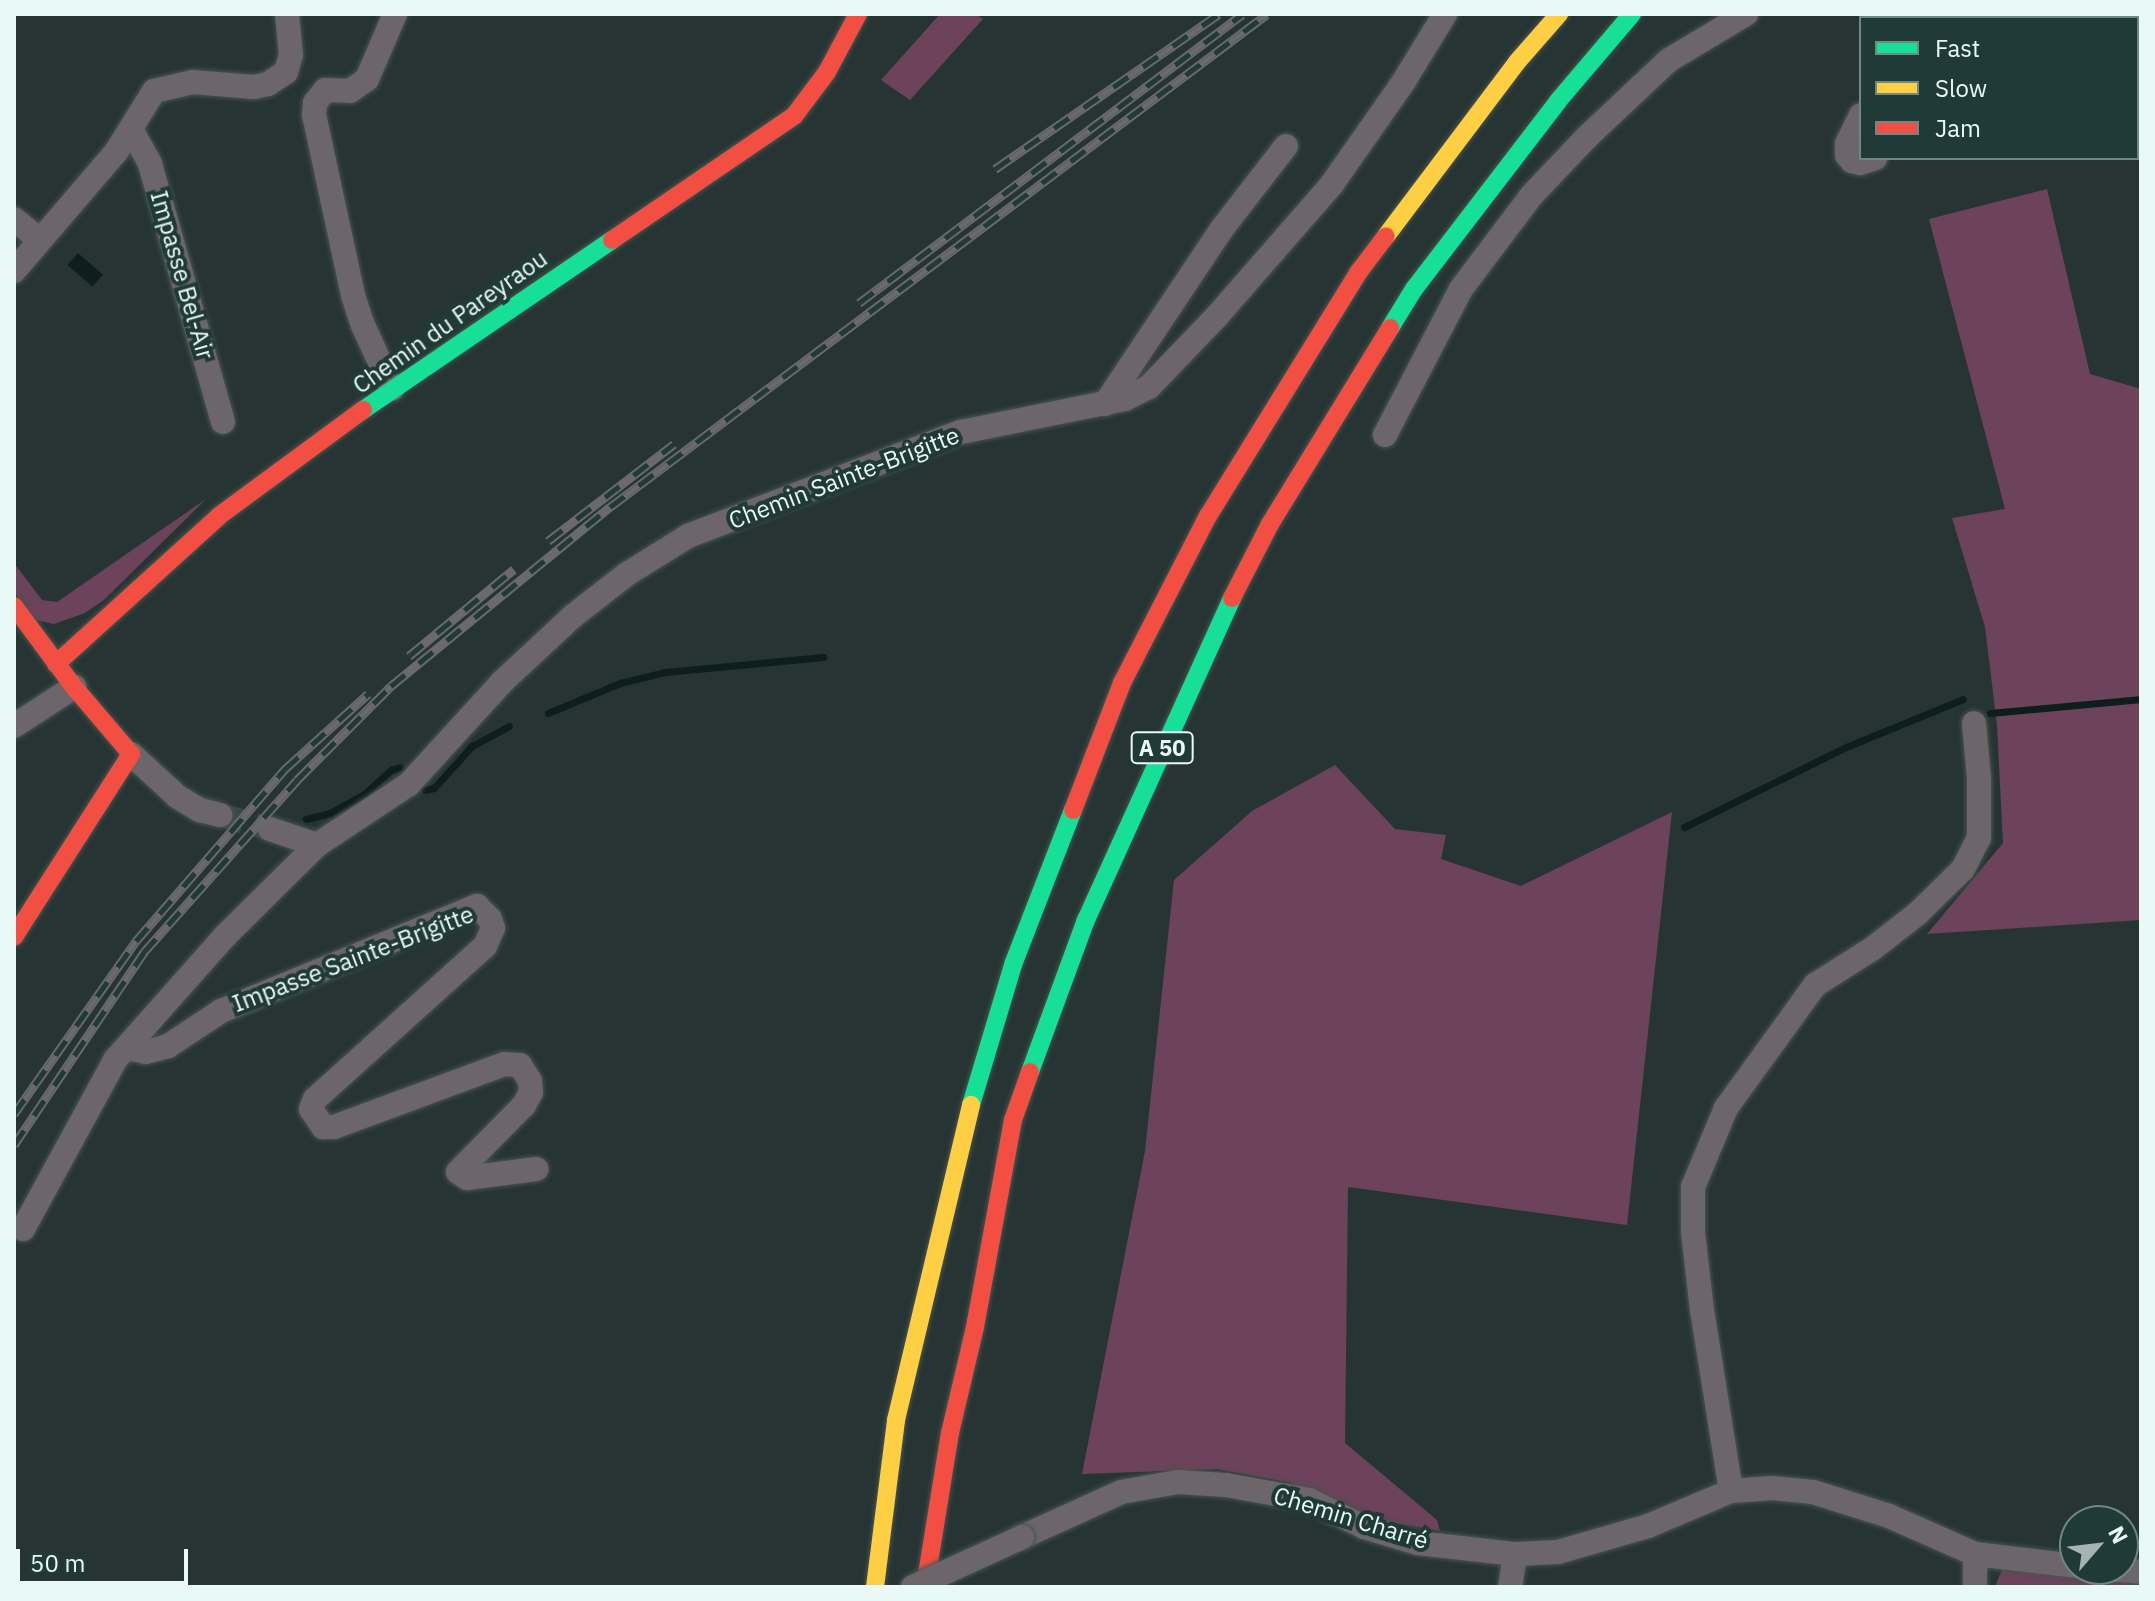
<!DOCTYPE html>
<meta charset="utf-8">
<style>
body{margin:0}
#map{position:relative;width:2155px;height:1601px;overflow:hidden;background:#263533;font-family:"IBM Plex Sans",sans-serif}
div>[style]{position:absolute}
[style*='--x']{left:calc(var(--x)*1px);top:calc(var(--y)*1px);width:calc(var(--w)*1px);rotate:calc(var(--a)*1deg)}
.green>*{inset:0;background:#6c435a}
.water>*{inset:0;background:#0d1e1c;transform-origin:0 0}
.stream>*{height:7px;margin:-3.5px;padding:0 3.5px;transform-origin:3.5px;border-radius:3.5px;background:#0d1e1c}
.street-tunnel>*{height:24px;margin-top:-12px;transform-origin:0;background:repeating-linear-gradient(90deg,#3a4946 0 24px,transparent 0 36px)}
.roads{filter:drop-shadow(0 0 2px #475351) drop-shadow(0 0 2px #475351)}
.street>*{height:24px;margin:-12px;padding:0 12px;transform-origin:12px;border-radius:12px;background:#6c666b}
.fast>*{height:18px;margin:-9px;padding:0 9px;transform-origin:9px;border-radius:9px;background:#16e098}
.slow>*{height:18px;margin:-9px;padding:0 9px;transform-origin:9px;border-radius:9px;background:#ffcf43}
.jam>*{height:18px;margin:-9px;padding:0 9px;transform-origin:9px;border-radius:9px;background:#f24e42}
.rail>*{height:9px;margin-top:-4.5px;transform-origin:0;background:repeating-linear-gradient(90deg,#203b37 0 18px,#6a696c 0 36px);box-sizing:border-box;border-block:2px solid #6a696c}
.bridges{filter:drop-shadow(0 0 2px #475351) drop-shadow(0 0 2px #475351)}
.street-bridge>*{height:24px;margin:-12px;padding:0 12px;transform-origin:12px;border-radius:12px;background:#6c666b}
span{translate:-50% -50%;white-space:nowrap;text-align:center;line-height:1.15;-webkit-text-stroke:8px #203b37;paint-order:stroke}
.shield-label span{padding:2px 6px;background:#203b37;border:2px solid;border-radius:6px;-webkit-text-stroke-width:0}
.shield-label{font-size:22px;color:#e9f9f6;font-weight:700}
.street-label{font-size:24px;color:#e9f9f6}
.frame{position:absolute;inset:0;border:16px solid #e9f9f6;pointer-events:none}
.legend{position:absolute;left:1859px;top:16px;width:280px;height:144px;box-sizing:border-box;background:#203b37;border:2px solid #708783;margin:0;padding:10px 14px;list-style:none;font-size:24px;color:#e9f9f6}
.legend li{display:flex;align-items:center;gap:16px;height:40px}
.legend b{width:40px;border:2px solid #708783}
.north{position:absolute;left:2059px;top:1505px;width:80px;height:80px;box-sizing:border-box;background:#203b37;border:2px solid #708783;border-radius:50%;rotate:62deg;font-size:22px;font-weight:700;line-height:32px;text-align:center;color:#e9f9f6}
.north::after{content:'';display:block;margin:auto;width:28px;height:36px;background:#a5b4b2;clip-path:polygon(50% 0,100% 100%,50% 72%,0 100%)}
.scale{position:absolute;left:16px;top:1549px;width:172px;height:36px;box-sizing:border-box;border:4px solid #e9f9f6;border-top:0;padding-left:10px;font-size:24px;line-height:28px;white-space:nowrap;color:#e9f9f6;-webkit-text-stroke:6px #203b37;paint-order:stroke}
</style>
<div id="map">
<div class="green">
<div style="clip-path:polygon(940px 14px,975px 14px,983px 19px,910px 100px,881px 80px)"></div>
<div style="clip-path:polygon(2047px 189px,2090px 374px,2141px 389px,2141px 920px,1927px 934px,2003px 843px,1997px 725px,1985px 627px,1952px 518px,2005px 509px,1929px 219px)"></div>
<div style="clip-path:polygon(206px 499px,104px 600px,85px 613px,54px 624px,35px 620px,14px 592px,14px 563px,42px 600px,57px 602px)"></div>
<div style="clip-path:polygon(1335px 765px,1395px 829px,1446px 835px,1441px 859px,1521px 886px,1672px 812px,1627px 1225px,1348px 1187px,1345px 1443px,1437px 1520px,1440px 1531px,1384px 1521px,1287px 1482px,1218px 1469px,1082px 1474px,1145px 1151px,1174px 880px,1252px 811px)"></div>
<div style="clip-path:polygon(2004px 1564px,2141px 1577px,2141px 1587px,1995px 1587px)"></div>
</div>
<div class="water">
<div style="left:78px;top:253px;width:33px;height:16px;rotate:41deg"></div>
</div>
<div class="stream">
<div style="--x:548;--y:713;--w:78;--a:-22.6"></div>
<div style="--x:620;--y:683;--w:46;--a:-13.7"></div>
<div style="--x:665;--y:672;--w:159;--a:-5.4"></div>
<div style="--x:1990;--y:713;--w:152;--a:-5.3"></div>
<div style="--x:425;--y:790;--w:9;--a:-13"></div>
<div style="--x:434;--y:788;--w:57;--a:-47.9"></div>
<div style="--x:472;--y:746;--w:42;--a:-28.4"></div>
<div style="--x:306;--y:819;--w:25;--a:-14"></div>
<div style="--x:330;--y:813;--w:38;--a:-29"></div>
<div style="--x:363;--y:795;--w:38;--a:-42"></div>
<div style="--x:391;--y:770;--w:9;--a:-18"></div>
<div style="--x:1684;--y:827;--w:181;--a:-26.3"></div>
<div style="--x:1846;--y:747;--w:126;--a:-22.3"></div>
</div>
<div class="street-tunnel">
<div style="--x:220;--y:815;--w:52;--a:15.6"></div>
</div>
<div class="roads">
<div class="street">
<div style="--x:1919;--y:18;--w:4;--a:-76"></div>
<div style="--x:2137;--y:65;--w:4;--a:-14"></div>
<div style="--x:1861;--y:115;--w:32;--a:116"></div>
<div style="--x:1847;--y:144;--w:11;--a:90"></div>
<div style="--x:1847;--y:155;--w:8;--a:50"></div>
<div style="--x:1852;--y:161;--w:8;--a:14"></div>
<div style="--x:1860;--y:163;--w:16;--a:-18"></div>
<div style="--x:132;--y:131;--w:38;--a:61"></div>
<div style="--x:150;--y:164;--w:268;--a:74.2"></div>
<div style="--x:14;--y:219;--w:33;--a:39"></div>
<div style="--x:14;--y:271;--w:157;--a:-49.4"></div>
<div style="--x:116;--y:152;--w:72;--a:-58.1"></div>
<div style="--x:154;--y:91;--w:39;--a:-13"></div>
<div style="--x:192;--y:82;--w:62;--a:4.6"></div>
<div style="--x:254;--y:87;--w:14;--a:-12"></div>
<div style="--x:268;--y:84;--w:22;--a:-34"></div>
<div style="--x:286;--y:72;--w:18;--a:-74"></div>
<div style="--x:291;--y:55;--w:41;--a:-95.6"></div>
<div style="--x:392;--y:389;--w:72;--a:-114.4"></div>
<div style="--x:362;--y:323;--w:29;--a:-108"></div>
<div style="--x:353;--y:295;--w:184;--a:-102.2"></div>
<div style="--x:314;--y:115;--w:12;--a:-85"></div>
<div style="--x:315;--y:103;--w:16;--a:-52"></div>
<div style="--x:325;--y:90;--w:25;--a:2"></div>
<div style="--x:350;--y:91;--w:21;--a:-35"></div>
<div style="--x:367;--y:79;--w:71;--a:-66.7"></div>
<div style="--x:1105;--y:404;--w:209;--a:-56.3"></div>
<div style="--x:1221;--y:230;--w:106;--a:-52.3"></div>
<div style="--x:1385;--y:435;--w:165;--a:-62.5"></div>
<div style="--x:1461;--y:289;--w:116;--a:-53"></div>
<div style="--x:1531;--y:196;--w:81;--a:-46.5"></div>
<div style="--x:1587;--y:137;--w:112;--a:-43.2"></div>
<div style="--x:1669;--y:60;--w:90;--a:-30.9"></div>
<div style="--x:14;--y:726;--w:72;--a:-33"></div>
<div style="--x:131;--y:754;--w:64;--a:42.5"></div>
<div style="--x:178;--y:797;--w:26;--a:31"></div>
<div style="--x:200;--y:810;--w:21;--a:14"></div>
<div style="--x:270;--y:829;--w:50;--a:18.8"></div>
<div style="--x:317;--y:845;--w:110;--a:-33.5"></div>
<div style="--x:409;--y:784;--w:138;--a:-47.6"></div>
<div style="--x:502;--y:682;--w:97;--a:-42.9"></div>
<div style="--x:573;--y:616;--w:68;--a:-37.9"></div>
<div style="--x:627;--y:574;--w:72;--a:-31.9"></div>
<div style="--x:688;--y:536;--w:292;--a:-20.9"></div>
<div style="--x:961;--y:432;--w:167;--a:-11.4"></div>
<div style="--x:1125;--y:399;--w:27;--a:-27"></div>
<div style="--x:1149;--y:387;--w:98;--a:-46.2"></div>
<div style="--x:1217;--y:316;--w:175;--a:-48.9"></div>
<div style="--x:1332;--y:184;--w:126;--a:-55"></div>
<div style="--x:1404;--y:81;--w:79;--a:-58.5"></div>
<div style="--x:126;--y:1048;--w:20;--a:11"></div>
<div style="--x:146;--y:1052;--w:23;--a:-15"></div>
<div style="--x:168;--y:1046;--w:64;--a:-33.4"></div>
<div style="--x:221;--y:1011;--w:277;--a:-22.3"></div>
<div style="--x:477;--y:906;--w:18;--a:45"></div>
<div style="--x:490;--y:919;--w:9;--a:72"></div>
<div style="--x:493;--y:928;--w:20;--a:114"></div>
<div style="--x:485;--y:946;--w:229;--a:138"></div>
<div style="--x:315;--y:1099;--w:11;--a:112"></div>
<div style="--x:311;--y:1109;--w:22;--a:56"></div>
<div style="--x:323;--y:1127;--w:11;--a:0"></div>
<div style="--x:334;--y:1127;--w:181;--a:-20.3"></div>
<div style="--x:504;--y:1064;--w:16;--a:4"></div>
<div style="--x:520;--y:1065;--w:19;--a:58"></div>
<div style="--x:530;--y:1081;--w:11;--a:85"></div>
<div style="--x:531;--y:1092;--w:15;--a:118"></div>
<div style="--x:524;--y:1105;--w:94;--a:134.6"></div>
<div style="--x:458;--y:1172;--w:11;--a:34"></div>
<div style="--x:467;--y:1178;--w:70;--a:-7.4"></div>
<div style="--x:23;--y:1229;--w:192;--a:-61.4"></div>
<div style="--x:115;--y:1060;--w:166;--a:-48.4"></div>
<div style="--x:225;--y:936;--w:129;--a:-44.7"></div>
<div style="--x:1731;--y:1491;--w:183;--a:-99.1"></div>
<div style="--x:1702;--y:1310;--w:79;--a:-96.6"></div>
<div style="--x:1693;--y:1232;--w:45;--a:-90"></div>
<div style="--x:1693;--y:1187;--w:86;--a:-67.3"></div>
<div style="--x:1726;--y:1108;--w:152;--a:-54.1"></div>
<div style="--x:1815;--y:985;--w:67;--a:-32.3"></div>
<div style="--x:1872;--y:949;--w:57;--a:-37.9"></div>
<div style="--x:1917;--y:914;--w:64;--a:-44.4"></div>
<div style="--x:1963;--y:869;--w:35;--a:-63"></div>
<div style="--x:1979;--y:838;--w:60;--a:-90"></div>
<div style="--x:1979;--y:778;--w:55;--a:-95.2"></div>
<div style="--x:1022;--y:1537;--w:109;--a:-24.4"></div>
<div style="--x:1121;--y:1492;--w:58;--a:-10"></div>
<div style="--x:1178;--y:1482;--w:48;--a:3.6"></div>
<div style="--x:1226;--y:1485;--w:84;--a:10.2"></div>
<div style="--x:1309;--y:1500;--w:61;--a:26.1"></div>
<div style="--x:1364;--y:1527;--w:56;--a:16.5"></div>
<div style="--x:1418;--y:1543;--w:98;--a:6.5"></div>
<div style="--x:1515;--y:1554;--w:43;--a:-2.7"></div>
<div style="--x:1558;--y:1552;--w:94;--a:-16.1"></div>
<div style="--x:1648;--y:1526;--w:90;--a:-22.9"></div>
<div style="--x:1731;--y:1491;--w:41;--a:-4.2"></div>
<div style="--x:1772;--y:1488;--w:41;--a:5.6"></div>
<div style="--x:1813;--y:1492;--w:80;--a:17.5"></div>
<div style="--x:1889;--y:1516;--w:94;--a:23.8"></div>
<div style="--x:1975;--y:1554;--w:101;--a:6.8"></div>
<div style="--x:1975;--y:1554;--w:33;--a:90"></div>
<div style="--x:2109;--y:1569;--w:32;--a:5"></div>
<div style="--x:1510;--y:1587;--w:33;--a:-81"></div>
</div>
<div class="fast">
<div style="--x:1390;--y:328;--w:46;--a:-58.4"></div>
<div style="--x:1414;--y:289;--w:237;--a:-52.5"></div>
<div style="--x:1558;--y:101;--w:114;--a:-49.6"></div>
<div style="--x:363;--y:410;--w:301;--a:-34.3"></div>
<div style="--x:1030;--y:1072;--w:162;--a:-69.8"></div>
<div style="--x:1086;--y:920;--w:354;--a:-65.6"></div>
<div style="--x:971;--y:1105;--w:149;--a:-73.3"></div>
<div style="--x:1014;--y:962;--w:163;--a:-68.8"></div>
</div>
<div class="slow">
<div style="--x:1386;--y:236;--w:218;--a:-53"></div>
<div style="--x:1517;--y:62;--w:64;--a:-48.8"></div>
<div style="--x:875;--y:1587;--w:168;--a:-82.8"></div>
<div style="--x:896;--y:1420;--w:324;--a:-76.6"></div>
</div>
<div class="jam">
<div style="--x:612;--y:240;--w:220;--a:-34.3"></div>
<div style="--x:794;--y:116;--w:55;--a:-53.1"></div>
<div style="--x:827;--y:72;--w:66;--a:-61.9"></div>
<div style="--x:1232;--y:598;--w:83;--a:-62.8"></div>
<div style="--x:1270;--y:524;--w:230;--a:-58.5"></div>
<div style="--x:14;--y:606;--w:101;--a:53.5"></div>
<div style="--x:74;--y:687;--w:88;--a:49.6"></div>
<div style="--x:131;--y:754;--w:217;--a:122.6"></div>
<div style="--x:56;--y:664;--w:220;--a:-42.2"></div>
<div style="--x:219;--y:516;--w:179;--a:-36.4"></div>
<div style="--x:1073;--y:810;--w:136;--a:-68.9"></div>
<div style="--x:1122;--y:683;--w:188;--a:-62.8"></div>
<div style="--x:1208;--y:516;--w:286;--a:-58.3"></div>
<div style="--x:1358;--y:273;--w:46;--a:-52.9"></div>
<div style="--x:925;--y:1587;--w:156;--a:-80.8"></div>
<div style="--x:950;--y:1433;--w:109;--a:-76.7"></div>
<div style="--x:975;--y:1327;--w:210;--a:-79.6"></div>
<div style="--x:1013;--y:1120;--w:51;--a:-70.5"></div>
</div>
</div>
<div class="rail">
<div style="--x:995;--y:169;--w:272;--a:-34.7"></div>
<div style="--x:859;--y:303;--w:480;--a:-37"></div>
<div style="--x:548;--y:541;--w:159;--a:-37.6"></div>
<div style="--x:409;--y:656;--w:136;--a:-39.6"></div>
<div style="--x:14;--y:1114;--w:212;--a:-54.8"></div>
<div style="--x:136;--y:941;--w:228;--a:-49.1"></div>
<div style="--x:285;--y:769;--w:112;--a:-42.1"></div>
<div style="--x:14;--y:1145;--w:233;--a:-56"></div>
<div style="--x:144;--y:952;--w:230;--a:-48.3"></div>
<div style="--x:297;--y:780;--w:133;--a:-45"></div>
<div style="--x:391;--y:686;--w:283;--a:-39.3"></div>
<div style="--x:610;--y:507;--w:821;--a:-36.88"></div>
</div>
<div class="bridges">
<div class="street-bridge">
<div style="--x:913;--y:1587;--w:120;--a:-24.6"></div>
</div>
</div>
<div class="shield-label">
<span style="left:1162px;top:748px">A 50</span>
</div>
<div class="street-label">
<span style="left:182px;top:275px;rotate:74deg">Impasse Bel-Air</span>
<span style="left:450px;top:322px;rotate:-35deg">Chemin du Pareyraou</span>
<span style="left:844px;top:478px;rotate:-21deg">Chemin Sainte-Brigitte</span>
<span style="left:353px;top:959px;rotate:-21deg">Impasse Sainte-Brigitte</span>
<span style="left:1351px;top:1518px;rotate:17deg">Chemin Charré</span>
</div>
<div class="frame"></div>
<ul class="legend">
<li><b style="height:10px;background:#16e098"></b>Fast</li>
<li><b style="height:10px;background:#ffcf43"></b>Slow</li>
<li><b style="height:10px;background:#f24e42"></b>Jam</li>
</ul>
<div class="north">N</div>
<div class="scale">50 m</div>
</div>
